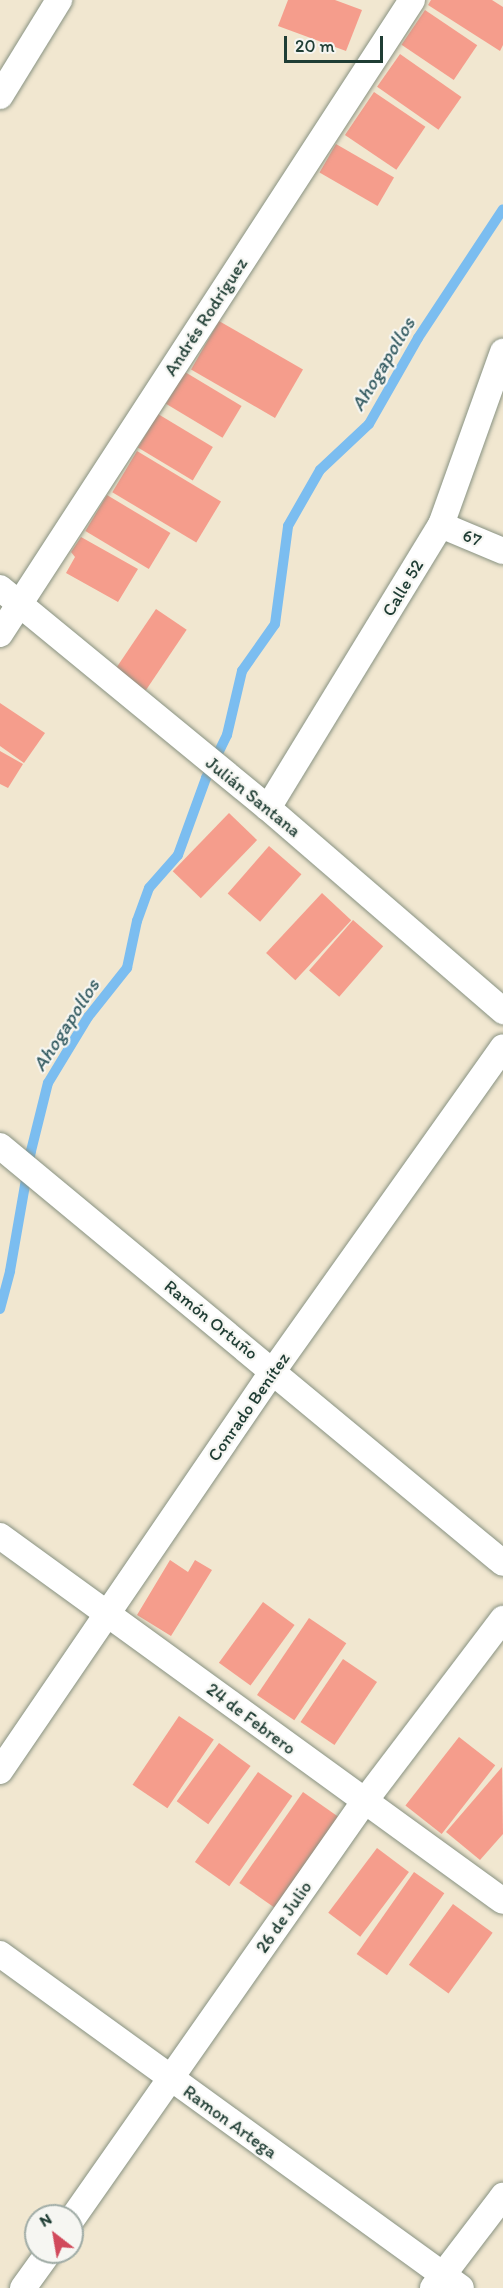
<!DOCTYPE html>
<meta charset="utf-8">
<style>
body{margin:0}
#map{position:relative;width:503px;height:2288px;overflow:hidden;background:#f1e7d0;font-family:Itim,sans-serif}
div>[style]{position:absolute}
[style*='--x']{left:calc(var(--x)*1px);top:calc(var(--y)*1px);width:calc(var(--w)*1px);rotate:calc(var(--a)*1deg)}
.stream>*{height:10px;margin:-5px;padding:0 5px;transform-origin:5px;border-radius:5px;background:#7bbdf0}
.building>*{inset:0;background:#f59d8c;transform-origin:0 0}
.roads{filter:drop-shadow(0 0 2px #889282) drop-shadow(0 0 2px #889282)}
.street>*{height:26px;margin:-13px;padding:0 13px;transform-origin:13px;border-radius:13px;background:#fff}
span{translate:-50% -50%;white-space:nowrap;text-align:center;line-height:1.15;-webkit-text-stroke:4.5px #f6f6f2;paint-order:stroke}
.street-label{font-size:18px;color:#1f3d34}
.water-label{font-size:20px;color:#365d63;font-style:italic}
.north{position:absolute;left:24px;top:2204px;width:60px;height:60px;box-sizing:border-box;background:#f6f6f2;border:2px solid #a0aca6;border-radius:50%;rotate:329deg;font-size:16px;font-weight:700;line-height:24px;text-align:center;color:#1f3d34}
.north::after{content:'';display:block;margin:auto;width:21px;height:27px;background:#d1495b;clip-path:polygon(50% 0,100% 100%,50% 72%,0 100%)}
.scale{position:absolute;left:284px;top:36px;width:99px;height:27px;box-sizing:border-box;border:3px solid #1f3d34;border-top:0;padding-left:8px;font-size:18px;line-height:21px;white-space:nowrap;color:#1f3d34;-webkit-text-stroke:4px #f6f6f2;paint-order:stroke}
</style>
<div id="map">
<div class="stream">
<div style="--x:0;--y:1309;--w:39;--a:-75"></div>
<div style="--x:10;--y:1271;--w:122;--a:-80.1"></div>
<div style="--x:31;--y:1151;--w:70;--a:-76"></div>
<div style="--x:48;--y:1083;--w:77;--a:-58.8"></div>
<div style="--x:88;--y:1017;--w:63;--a:-51.5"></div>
<div style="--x:127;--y:968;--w:48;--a:-78"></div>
<div style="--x:137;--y:921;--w:35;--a:-70"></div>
<div style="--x:149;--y:888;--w:44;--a:-48.7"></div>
<div style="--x:178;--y:855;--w:82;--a:-70"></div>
<div style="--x:206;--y:778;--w:48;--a:-64"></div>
<div style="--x:227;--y:735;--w:66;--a:-76.8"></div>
<div style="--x:242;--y:671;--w:57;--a:-54.9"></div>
<div style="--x:275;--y:624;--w:99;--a:-82.4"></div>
<div style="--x:288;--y:526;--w:64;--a:-60.3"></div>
<div style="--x:320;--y:470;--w:67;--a:-43.2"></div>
<div style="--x:369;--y:424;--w:99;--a:-60.3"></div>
<div style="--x:418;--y:338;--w:154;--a:-56.6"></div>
</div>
<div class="building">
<div style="clip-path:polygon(288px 0,335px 0,362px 10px,346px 51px,278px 26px)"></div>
<div style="clip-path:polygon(431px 0,492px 0,503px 7px,503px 45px,500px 51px,428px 5px)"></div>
<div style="left:425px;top:10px;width:63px;height:42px;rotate:34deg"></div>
<div style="left:400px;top:54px;width:75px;height:40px;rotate:35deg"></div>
<div style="left:374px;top:92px;width:62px;height:52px;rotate:34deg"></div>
<div style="left:336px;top:144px;width:67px;height:33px;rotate:30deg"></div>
<div style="left:219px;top:321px;width:97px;height:56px;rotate:30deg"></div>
<div style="left:185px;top:372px;width:66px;height:37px;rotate:31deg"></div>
<div style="left:158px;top:414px;width:64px;height:39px;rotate:31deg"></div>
<div style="left:137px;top:451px;width:98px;height:48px;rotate:31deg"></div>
<div style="left:107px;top:495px;width:74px;height:42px;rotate:31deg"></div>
<div style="clip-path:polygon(81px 537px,138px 569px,118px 602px,66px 573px,75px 557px,71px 552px)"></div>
<div style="left:156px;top:609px;width:37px;height:73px;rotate:34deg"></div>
<div style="clip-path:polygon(0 703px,45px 733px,24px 763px,0 746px)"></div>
<div style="clip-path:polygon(0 751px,23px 764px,8px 788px,0 784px)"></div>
<div style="left:229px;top:813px;width:39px;height:81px;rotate:44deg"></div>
<div style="left:269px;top:846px;width:43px;height:63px;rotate:41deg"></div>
<div style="left:322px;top:893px;width:40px;height:82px;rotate:43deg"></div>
<div style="left:353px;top:920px;width:40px;height:67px;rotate:41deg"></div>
<div style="clip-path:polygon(170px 1560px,188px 1572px,195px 1560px,212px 1570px,171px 1636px,137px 1615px)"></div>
<div style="left:263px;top:1602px;width:39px;height:75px;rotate:36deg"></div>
<div style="left:309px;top:1618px;width:45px;height:93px;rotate:34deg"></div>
<div style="left:343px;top:1659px;width:41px;height:76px;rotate:34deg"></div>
<div style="left:179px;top:1716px;width:42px;height:83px;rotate:34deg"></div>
<div style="left:459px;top:1737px;width:46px;height:87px;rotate:38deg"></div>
<div style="left:219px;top:1743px;width:39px;height:72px;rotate:36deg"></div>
<div style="clip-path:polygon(502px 1767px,503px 1834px,480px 1860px,446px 1832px)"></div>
<div style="left:258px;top:1772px;width:42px;height:110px;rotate:35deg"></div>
<div style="left:303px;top:1792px;width:47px;height:111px;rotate:35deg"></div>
<div style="left:377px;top:1848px;width:40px;height:81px;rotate:37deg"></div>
<div style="left:414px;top:1872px;width:37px;height:100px;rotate:35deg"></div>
<div style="left:453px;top:1904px;width:49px;height:75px;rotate:36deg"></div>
</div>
<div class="roads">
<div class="street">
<div style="--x:0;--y:96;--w:113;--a:-58.4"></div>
<div style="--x:441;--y:525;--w:67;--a:22.8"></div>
<div style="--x:0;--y:588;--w:347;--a:39.4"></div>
<div style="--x:268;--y:808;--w:311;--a:40.8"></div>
<div style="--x:0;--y:634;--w:756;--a:-56.98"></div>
<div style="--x:268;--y:808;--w:332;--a:-58.6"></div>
<div style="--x:441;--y:525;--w:184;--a:-70.3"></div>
<div style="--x:0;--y:1146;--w:653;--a:39.66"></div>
<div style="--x:0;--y:1536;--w:621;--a:35.97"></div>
<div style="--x:0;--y:1771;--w:484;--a:-55.7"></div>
<div style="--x:273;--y:1371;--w:397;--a:-54.6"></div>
<div style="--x:0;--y:1954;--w:569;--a:35.92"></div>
<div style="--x:72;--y:2219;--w:509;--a:-55"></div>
<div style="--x:364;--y:1802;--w:230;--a:-52.8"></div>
<div style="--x:23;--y:2288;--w:44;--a:-54.2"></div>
<div style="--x:433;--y:2288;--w:116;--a:-52.7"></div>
</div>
</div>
<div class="street-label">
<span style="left:206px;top:317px;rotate:-57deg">Andrés Rodríguez</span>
<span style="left:472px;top:538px;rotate:23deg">67</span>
<span style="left:403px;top:588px;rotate:-59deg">Calle 52</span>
<span style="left:253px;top:797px;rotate:39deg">Julián Santana</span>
<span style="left:211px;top:1320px;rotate:39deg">Ramón Ortuño</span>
<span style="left:249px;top:1407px;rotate:-55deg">Conrado Benítez</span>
<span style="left:251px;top:1719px;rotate:37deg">24 de Febrero</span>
<span style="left:284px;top:1917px;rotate:-55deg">26 de Julio</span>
<span style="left:230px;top:2122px;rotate:36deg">Ramon Artega</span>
</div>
<div class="water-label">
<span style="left:383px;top:364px;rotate:-59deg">Ahogapollos</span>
<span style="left:66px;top:1025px;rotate:-57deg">Ahogapollos</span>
</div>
<div class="north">N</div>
<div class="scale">20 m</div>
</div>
